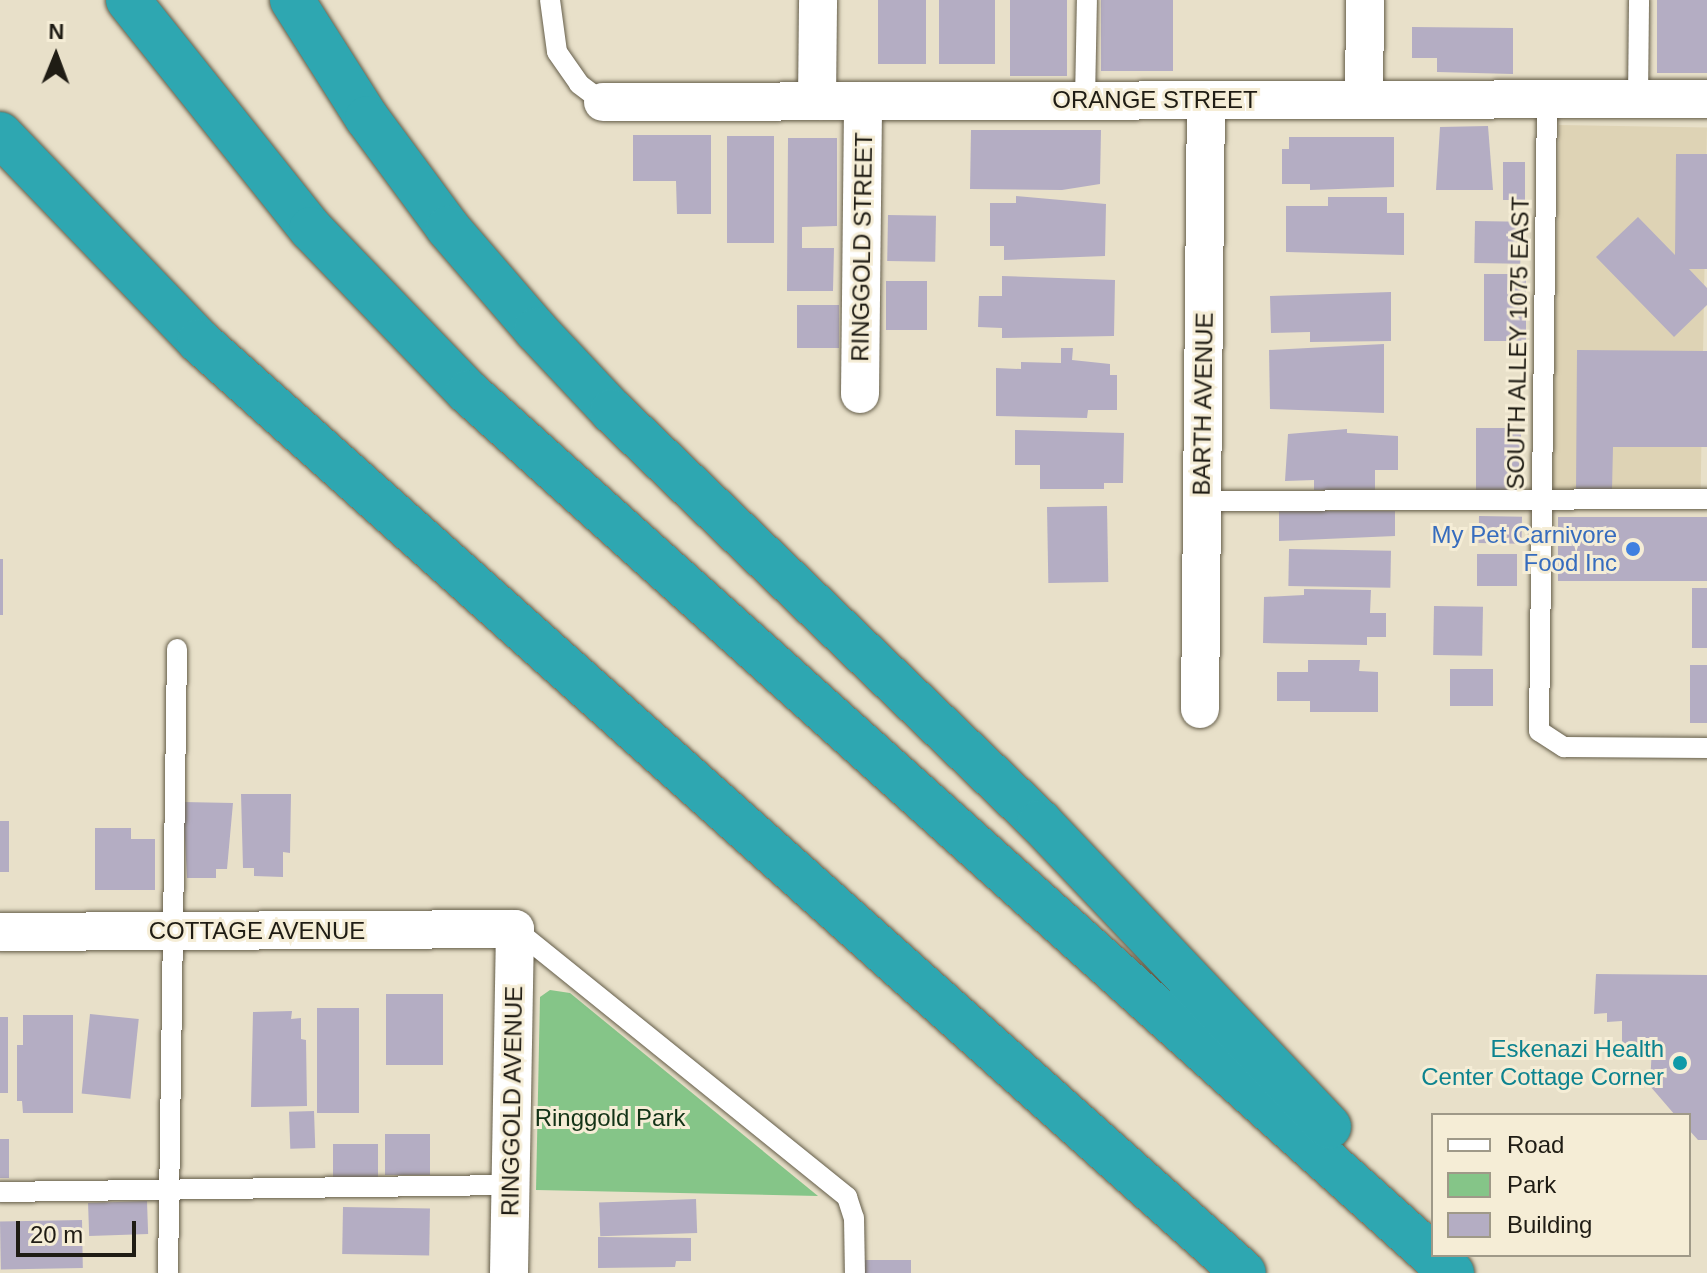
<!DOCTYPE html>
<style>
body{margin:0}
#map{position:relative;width:1707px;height:1273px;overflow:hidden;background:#e8e0c9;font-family:Helvetica,sans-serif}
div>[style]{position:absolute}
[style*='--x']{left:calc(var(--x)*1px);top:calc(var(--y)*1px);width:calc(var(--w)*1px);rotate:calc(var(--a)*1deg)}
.built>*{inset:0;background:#ded3b5;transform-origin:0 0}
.green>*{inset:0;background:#85c588}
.building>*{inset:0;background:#b4adc3;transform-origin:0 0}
.roads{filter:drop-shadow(0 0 2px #645d49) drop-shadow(0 0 2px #645d49)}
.service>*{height:20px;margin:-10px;padding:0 10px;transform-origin:10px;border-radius:10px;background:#fff}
.minor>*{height:38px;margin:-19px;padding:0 19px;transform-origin:19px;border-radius:19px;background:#fff}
.motorway>*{height:44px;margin:-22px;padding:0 22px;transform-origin:22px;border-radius:22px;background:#2ea7b1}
.dots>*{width:22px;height:22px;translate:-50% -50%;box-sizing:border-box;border:4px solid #f5edd6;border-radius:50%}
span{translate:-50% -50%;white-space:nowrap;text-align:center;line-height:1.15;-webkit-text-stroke:6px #f5edd6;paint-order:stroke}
.street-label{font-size:24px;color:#1f1c14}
.shop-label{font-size:24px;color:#366cbe}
.right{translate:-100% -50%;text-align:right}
.culture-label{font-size:24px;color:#0d838f}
.park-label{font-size:24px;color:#133317}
.legend{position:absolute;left:1431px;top:1113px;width:260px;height:144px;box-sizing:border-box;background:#f5edd6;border:2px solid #9f9988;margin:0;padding:10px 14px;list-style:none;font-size:24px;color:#1f1c14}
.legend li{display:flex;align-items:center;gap:16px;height:40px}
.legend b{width:40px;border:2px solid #9f9988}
.north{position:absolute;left:16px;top:16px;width:80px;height:80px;-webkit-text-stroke:6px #f5edd6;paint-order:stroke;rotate:1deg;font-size:22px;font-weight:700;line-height:32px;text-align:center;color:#1f1c14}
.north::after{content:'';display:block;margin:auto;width:28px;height:36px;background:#1f1c14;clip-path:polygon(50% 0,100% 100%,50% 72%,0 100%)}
.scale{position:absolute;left:16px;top:1221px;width:120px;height:36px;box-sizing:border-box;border:4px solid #1f1c14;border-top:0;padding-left:10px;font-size:24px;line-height:28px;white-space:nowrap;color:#1f1c14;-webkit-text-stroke:6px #f5edd6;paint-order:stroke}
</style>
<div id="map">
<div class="built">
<div style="left:1559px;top:125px;width:148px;height:365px;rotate:1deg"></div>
</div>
<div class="green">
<div style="clip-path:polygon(550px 990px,570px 993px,818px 1196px,536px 1190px,540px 997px)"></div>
</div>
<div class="building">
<div style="left:878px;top:0;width:48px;height:64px"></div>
<div style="left:939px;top:0;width:56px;height:64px"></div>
<div style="left:1010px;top:0;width:57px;height:76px"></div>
<div style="left:1101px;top:0;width:72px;height:71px"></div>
<div style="left:1657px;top:0;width:50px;height:73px"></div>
<div style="clip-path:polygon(1412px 27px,1513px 28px,1513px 74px,1437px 72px,1437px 58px,1412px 58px)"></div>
<div style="clip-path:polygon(1488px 126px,1493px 190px,1436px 190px,1440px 127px)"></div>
<div style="clip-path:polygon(971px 130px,1101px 130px,1100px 184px,1062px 190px,970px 189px)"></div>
<div style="clip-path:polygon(633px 135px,711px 135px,711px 214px,677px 214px,676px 181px,633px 181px)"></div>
<div style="left:727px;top:136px;width:47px;height:107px"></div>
<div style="clip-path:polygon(1289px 137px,1394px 137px,1394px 187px,1310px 190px,1310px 184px,1282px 184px,1282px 149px,1289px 149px)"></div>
<div style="clip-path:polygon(788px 138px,837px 138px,837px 226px,802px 227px,802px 248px,834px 248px,833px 291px,787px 291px)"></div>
<div style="clip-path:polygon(1676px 154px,1707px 154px,1707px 269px,1689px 269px,1707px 288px,1707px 305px,1674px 337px,1596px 257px,1638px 217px,1675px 255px)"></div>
<div style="left:1503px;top:162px;width:22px;height:38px"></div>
<div style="clip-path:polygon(1016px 196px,1106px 204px,1105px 256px,1004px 260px,1004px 246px,990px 246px,990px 203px,1016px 203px)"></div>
<div style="clip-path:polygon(1328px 197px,1387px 197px,1387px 213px,1404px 213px,1404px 255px,1286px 252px,1286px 206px,1328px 206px)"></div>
<div style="left:888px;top:215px;width:48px;height:46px;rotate:1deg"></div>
<div style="left:1475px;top:221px;width:46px;height:42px;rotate:1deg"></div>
<div style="left:1484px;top:274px;width:42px;height:67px"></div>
<div style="clip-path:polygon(1002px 276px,1115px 280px,1114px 336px,1002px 338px,1002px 328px,978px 327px,979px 296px,1002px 296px)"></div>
<div style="left:886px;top:281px;width:41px;height:49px"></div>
<div style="clip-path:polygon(1391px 292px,1391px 341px,1310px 342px,1310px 332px,1271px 333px,1270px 296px)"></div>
<div style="left:797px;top:305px;width:42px;height:43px"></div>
<div style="clip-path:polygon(1384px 344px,1384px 413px,1270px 409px,1269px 350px)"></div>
<div style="clip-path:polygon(1061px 348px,1073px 348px,1072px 360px,1110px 364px,1110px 375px,1117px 375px,1117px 410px,1088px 410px,1087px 418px,996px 416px,996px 368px,1021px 369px,1021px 362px,1061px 363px)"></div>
<div style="clip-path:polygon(1577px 350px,1707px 351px,1707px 447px,1613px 447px,1612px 490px,1576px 490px)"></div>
<div style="left:1476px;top:428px;width:45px;height:63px"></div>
<div style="clip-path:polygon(1347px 429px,1347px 433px,1398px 436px,1398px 470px,1375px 470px,1375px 490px,1314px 490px,1314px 480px,1285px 481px,1288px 434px)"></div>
<div style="clip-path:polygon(1015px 430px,1124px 433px,1123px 483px,1104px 483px,1104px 489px,1040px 489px,1040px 465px,1015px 465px)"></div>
<div style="left:1107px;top:506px;width:76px;height:60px;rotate:89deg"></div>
<div style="clip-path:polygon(1279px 511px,1395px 511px,1395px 536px,1279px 541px)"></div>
<div style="left:1479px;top:516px;width:43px;height:27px;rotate:1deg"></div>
<div style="left:1558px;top:517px;width:149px;height:64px"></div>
<div style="left:1289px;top:549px;width:102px;height:37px;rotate:1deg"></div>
<div style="left:1477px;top:554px;width:40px;height:32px"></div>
<div style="left:0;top:559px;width:3px;height:56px"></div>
<div style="left:1692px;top:588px;width:15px;height:60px"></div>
<div style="clip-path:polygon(1304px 589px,1371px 590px,1370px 613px,1386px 613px,1386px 637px,1367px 637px,1367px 645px,1263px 643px,1264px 597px,1304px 595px)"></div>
<div style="left:1434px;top:606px;width:49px;height:49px;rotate:1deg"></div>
<div style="clip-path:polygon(1308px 660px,1360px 660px,1359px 671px,1378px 672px,1378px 712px,1310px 712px,1310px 701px,1277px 701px,1277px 672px,1308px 672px)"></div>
<div style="left:1690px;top:665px;width:17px;height:58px"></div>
<div style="left:1450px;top:669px;width:43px;height:37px"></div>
<div style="clip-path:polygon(241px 794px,291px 794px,290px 853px,283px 852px,283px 877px,254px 876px,254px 868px,243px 868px)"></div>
<div style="clip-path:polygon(183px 802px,233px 803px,227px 869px,216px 869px,216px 878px,187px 878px)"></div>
<div style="left:0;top:821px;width:9px;height:51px"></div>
<div style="clip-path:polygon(95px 828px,131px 828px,131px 839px,155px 839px,155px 890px,95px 890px)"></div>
<div style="clip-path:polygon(1596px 974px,1707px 975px,1707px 1140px,1698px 1140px,1689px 1130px,1689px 1115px,1675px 1115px,1650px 1086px,1652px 1046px,1622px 1044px,1622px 1021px,1607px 1022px,1607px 1013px,1594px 1014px)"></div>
<div style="left:443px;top:994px;width:71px;height:57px;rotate:90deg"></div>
<div style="left:317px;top:1008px;width:42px;height:105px"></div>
<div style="clip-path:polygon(292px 1011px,291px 1019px,301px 1018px,301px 1039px,306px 1040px,307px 1106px,251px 1107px,253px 1012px)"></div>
<div style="left:90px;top:1014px;width:49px;height:80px;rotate:6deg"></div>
<div style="clip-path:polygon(23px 1015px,73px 1015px,73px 1113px,23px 1113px,22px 1101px,17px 1101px,17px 1045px,23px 1045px)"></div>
<div style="left:0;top:1017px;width:8px;height:76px"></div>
<div style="left:314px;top:1111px;width:37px;height:25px;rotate:88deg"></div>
<div style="left:385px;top:1134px;width:45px;height:41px"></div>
<div style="left:0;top:1139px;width:9px;height:39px"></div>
<div style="left:333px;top:1144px;width:45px;height:38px"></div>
<div style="left:696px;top:1199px;width:34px;height:97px;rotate:88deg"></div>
<div style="left:147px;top:1201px;width:33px;height:59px;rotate:88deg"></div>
<div style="left:343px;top:1207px;width:87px;height:47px;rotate:1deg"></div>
<div style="left:82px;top:1220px;width:48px;height:82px;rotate:89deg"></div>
<div style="clip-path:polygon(598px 1237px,691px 1238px,691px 1261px,676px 1261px,675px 1267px,598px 1268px)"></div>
<div style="left:911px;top:1260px;width:13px;height:47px;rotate:90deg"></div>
</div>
<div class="roads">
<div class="service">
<div style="--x:550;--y:0;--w:52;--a:82.3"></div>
<div style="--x:557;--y:52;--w:39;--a:55"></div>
<div style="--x:579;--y:84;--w:30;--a:37"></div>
<div style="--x:1638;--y:99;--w:99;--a:-89.4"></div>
<div style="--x:1085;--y:100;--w:100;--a:-88.9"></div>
<div style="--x:1547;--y:100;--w:631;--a:90.73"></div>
<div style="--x:1539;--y:731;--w:30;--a:33"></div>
<div style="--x:1564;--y:747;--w:143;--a:0.4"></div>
<div style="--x:1202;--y:501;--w:505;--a:-0.23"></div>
<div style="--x:515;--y:929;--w:427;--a:38.9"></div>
<div style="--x:847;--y:1197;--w:22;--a:72"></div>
<div style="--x:854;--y:1218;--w:55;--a:89"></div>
<div style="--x:0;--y:1192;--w:510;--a:-0.79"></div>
<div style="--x:168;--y:1273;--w:624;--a:-89.17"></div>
</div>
<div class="minor">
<div style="--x:1364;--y:100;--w:100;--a:-89.4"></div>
<div style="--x:817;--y:101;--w:101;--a:-89.4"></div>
<div style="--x:603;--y:102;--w:1104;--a:-0.16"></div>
<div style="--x:860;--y:394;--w:293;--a:-89.4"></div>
<div style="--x:1200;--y:709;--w:609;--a:-89.44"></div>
<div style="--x:0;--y:932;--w:515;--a:-0.33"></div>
<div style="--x:515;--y:929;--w:344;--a:91"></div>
</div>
<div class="motorway">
<div style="--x:128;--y:0;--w:293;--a:51.4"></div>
<div style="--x:311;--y:229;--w:226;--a:46.1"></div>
<div style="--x:468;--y:392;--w:1321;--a:41.84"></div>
<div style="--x:292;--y:0;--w:140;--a:57.6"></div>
<div style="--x:367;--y:118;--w:137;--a:53.6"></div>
<div style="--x:448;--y:228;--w:135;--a:49.2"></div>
<div style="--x:536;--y:330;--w:111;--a:46.8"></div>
<div style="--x:612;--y:411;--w:593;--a:43.84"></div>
<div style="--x:1040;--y:822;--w:420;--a:46.5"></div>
<div style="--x:0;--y:134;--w:287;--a:46.1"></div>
<div style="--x:199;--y:341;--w:1400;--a:41.73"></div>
</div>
</div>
<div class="dots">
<div style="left:1633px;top:549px;background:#3f7fe0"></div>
<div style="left:1680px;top:1063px;background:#0f9aa8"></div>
</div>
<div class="street-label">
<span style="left:1155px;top:100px">ORANGE STREET</span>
<span style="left:862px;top:247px;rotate:-89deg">RINGGOLD STREET</span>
<span style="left:1518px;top:343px;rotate:-89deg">SOUTH ALLEY 1075 EAST</span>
<span style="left:1203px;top:404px;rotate:-89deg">BARTH AVENUE</span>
<span style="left:257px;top:931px">COTTAGE AVENUE</span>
<span style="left:512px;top:1101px;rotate:-89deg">RINGGOLD AVENUE</span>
</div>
<div class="shop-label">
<span class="right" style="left:1617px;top:549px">My Pet Carnivore<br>Food Inc</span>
</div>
<div class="culture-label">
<span class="right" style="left:1664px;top:1063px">Eskenazi Health<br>Center Cottage Corner</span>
</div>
<div class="park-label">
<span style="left:610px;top:1118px">Ringgold Park</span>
</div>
<ul class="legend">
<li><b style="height:10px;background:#fff"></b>Road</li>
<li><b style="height:22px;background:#85c588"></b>Park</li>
<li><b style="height:22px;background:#b4adc3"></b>Building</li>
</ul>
<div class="north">N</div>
<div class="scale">20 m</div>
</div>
